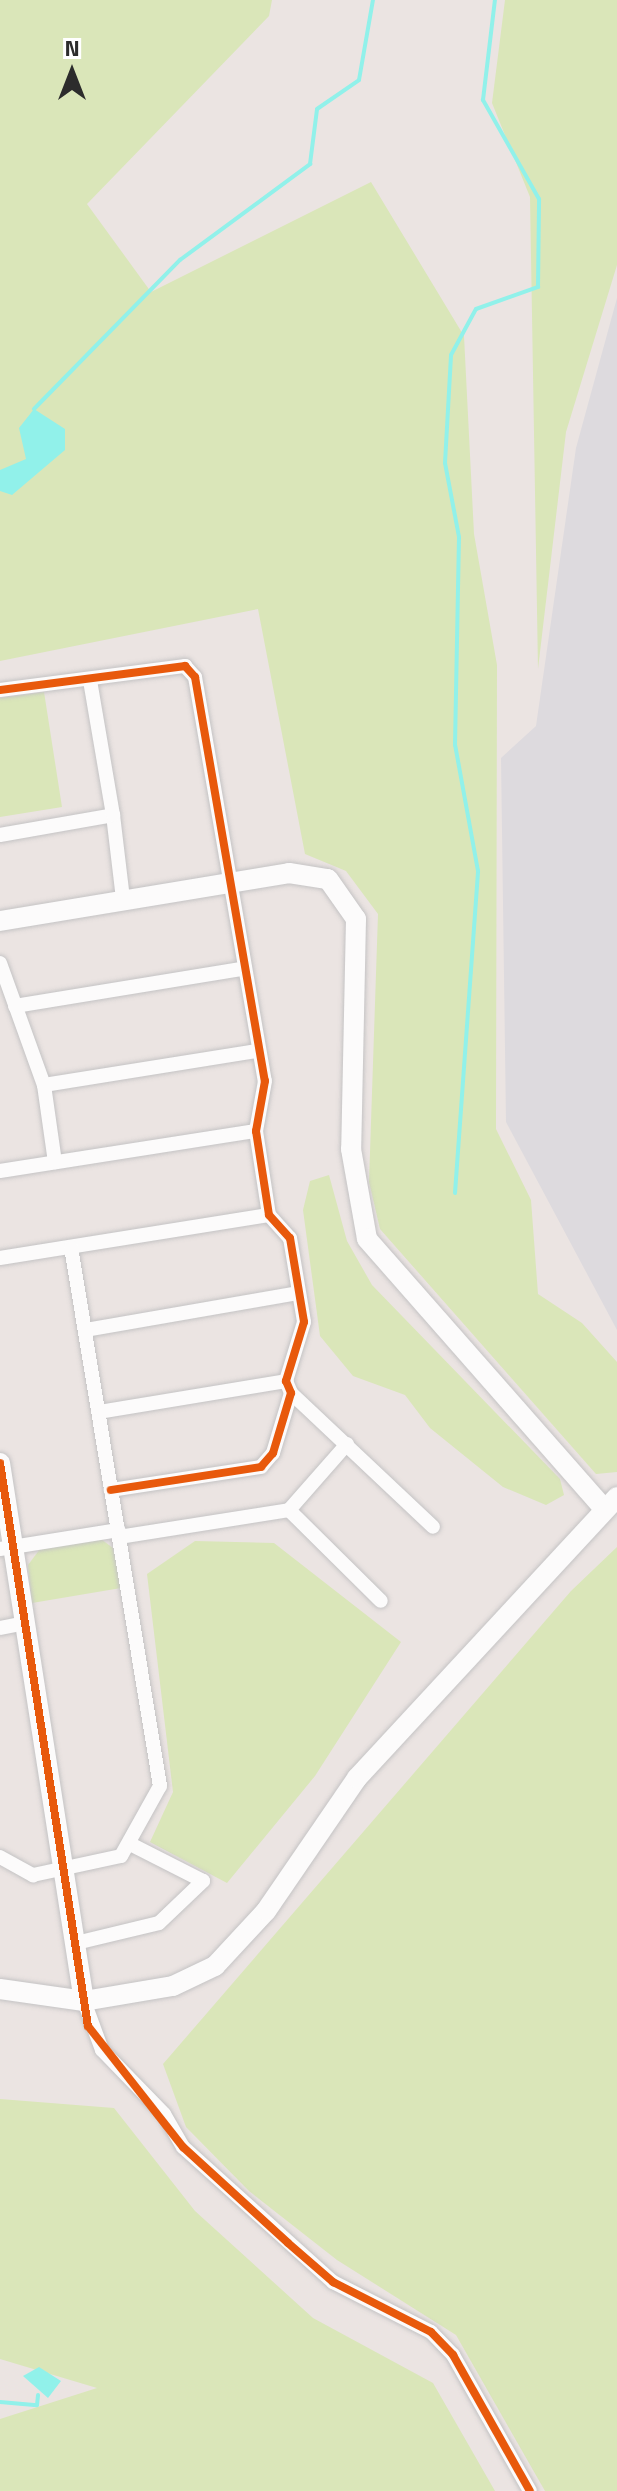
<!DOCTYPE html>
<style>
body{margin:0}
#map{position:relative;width:617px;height:2491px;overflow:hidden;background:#ebe4e2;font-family:"Titillium Web",sans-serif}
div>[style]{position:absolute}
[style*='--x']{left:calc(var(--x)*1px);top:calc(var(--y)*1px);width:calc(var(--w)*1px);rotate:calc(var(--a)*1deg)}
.industrial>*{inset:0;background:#dddade}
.green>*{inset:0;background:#dae6b9}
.water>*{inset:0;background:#91f1ea}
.stream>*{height:4px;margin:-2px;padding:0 2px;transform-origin:2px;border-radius:2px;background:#91f1ea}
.roads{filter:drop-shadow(0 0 2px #c4c3c4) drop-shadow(0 0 2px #c4c3c4)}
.street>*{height:14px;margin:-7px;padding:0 7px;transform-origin:7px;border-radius:7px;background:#fcfbfb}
.secondary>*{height:20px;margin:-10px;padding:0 10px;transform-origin:10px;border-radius:10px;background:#fcfbfb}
.cycleway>*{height:8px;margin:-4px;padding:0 4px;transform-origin:4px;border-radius:4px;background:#e8590c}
span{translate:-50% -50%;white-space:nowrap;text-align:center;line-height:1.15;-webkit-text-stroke:6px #fff;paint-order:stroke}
.north{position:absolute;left:32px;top:32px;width:80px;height:80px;-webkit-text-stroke:6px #fff;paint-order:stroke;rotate:0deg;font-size:22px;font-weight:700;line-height:32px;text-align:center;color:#2c2c2c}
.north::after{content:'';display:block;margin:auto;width:28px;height:36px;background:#2c2c2c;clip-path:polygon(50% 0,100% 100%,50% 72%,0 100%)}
</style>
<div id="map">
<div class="industrial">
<div style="clip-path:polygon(617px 298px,617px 1330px,506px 1122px,501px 758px,536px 726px,576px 448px)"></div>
</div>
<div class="green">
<div style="clip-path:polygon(0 0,272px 0,269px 16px,87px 204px,151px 292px,371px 182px,464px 336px,474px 534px,497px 665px,496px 1129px,531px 1200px,538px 1294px,582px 1323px,617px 1362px,617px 1472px,596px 1474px,380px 1229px,369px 1182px,378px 914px,346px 871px,305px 854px,258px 609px,0 661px)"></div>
<div style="clip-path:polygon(505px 0,617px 0,617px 265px,566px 432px,538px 669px,530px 197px,492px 103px)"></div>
<div style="clip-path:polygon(44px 692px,62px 807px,0 817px,0 698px)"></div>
<div style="clip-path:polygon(329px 1175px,347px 1241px,372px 1285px,560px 1479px,564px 1495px,546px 1505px,503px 1487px,430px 1428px,405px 1395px,353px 1376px,320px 1336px,303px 1210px,310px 1181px)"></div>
<div style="clip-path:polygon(101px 1539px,113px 1548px,121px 1588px,32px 1603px,28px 1565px,40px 1549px)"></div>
<div style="clip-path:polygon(195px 1541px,274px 1543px,401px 1642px,315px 1776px,227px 1883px,150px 1842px,173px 1792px,147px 1574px)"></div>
<div style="clip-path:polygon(617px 1547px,617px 2491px,545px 2491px,456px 2335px,337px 2260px,249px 2191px,186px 2127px,163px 2064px,571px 1591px)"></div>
<div style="clip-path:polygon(0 2099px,114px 2108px,195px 2211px,313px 2318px,433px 2383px,495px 2491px,0 2491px,0 2419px,97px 2388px,0 2359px)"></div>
</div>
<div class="water">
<div style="clip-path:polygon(34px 409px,65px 429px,65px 450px,12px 495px,0 491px,0 470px,26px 459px,19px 428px)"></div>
<div style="clip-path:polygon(39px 2367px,61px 2381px,48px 2398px,23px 2376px)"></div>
</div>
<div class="stream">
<div style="--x:34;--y:409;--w:209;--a:-45.6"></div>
<div style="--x:180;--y:260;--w:162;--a:-36.4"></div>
<div style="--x:310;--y:164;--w:55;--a:-82.7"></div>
<div style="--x:317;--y:109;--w:51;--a:-34.6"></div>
<div style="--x:359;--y:80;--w:81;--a:-80.1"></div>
<div style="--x:455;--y:1193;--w:323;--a:-85.9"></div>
<div style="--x:478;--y:871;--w:128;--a:-100.3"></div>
<div style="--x:455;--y:745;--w:208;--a:-88.9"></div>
<div style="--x:459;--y:537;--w:75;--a:-100.7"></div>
<div style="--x:445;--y:463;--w:108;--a:-86.8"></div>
<div style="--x:451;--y:355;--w:52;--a:-61.5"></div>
<div style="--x:476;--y:309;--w:66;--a:-19.5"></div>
<div style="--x:538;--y:287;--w:88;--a:-89.3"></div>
<div style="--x:539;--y:199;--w:114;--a:-119.5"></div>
<div style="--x:483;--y:100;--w:101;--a:-83.2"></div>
<div style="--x:0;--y:2402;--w:37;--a:5"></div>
<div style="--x:37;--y:2405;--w:10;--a:-84"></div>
</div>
<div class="roads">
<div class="street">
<div style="--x:0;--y:690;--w:187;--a:-7.4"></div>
<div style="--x:185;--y:666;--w:15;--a:48"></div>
<div style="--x:195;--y:677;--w:410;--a:80.2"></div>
<div style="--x:265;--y:1081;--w:51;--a:100.2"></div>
<div style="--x:256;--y:1131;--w:85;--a:81.2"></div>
<div style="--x:269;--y:1215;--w:31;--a:48"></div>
<div style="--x:290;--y:1238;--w:85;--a:80.5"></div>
<div style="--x:304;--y:1322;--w:62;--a:107"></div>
<div style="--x:286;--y:1381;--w:13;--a:67"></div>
<div style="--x:291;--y:1393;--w:63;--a:106.7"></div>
<div style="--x:273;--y:1453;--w:18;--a:131"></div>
<div style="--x:261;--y:1467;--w:152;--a:171.3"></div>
<div style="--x:113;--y:815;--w:85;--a:83.2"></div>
<div style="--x:0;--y:835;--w:115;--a:-10"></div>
<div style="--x:113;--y:815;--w:136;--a:-99.7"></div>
<div style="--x:0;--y:963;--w:130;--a:70.2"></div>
<div style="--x:44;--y:1085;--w:78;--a:81.9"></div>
<div style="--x:15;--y:1006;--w:229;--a:-9.3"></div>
<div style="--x:44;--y:1085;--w:216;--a:-9.1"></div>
<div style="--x:0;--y:1171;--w:259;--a:-8.9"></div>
<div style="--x:0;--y:1258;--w:272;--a:-9.1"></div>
<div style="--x:86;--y:1330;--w:215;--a:-9.9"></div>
<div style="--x:291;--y:1393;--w:195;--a:43.3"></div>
<div style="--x:99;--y:1412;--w:190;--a:-9.4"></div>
<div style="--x:347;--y:1444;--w:88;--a:131.3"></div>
<div style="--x:289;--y:1510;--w:129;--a:44.7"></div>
<div style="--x:119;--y:1537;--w:172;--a:-9"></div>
<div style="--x:0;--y:1549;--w:120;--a:-9.1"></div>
<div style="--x:0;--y:1628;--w:26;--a:-11"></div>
<div style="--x:0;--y:1857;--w:38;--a:29"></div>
<div style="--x:33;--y:1875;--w:90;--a:-12.2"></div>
<div style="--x:121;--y:1856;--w:80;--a:-60.9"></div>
<div style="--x:160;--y:1786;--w:546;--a:-99.38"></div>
<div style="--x:76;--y:1943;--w:85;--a:-13.5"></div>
<div style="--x:159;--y:1923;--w:61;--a:-43.7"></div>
<div style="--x:203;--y:1881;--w:80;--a:-153.1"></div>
<div style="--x:84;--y:2001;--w:52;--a:69.8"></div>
<div style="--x:102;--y:2050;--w:89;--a:45.9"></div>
<div style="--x:164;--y:2114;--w:38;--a:60"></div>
<div style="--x:183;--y:2147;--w:202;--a:42"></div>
<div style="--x:333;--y:2282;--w:110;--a:27"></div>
<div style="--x:431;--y:2332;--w:32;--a:46"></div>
<div style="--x:453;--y:2355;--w:156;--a:60.5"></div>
</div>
<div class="secondary">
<div style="--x:0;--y:921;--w:293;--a:-9.4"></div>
<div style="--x:289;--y:873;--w:39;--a:9"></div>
<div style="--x:328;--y:879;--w:49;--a:55"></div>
<div style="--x:356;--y:919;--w:230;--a:91.2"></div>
<div style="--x:351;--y:1149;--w:91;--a:79.9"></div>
<div style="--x:367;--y:1239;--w:359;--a:48.7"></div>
<div style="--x:0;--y:1463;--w:545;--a:81.13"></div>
<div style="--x:0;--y:1989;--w:85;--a:8.1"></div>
<div style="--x:84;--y:2001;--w:90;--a:-9.6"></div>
<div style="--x:173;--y:1986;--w:47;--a:-25.5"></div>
<div style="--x:215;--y:1966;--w:75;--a:-47.2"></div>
<div style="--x:266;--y:1911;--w:161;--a:-55.6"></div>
<div style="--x:357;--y:1778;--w:383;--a:-47.2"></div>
</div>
</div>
<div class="cycleway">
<div style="--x:0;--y:690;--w:187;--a:-7.4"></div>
<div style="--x:185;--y:666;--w:15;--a:48"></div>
<div style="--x:195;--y:677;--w:410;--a:80.2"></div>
<div style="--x:265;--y:1081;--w:51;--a:100.2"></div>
<div style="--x:256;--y:1131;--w:85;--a:81.2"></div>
<div style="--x:269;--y:1215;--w:31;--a:48"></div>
<div style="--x:290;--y:1238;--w:85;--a:80.5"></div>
<div style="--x:304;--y:1322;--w:62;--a:107"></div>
<div style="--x:286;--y:1381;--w:13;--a:67"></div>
<div style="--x:291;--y:1393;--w:63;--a:106.7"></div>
<div style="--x:273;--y:1453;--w:18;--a:131"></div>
<div style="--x:261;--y:1467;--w:152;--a:171.3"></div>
<div style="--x:0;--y:1463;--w:570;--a:81.12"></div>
<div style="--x:88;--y:2026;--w:154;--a:51.9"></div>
<div style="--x:183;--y:2147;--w:142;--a:42.4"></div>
<div style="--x:288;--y:2243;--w:60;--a:40.9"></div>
<div style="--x:333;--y:2282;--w:110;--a:27"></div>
<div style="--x:431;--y:2332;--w:32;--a:46"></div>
<div style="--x:453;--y:2355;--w:156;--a:60.5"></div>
</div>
<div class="north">N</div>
</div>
